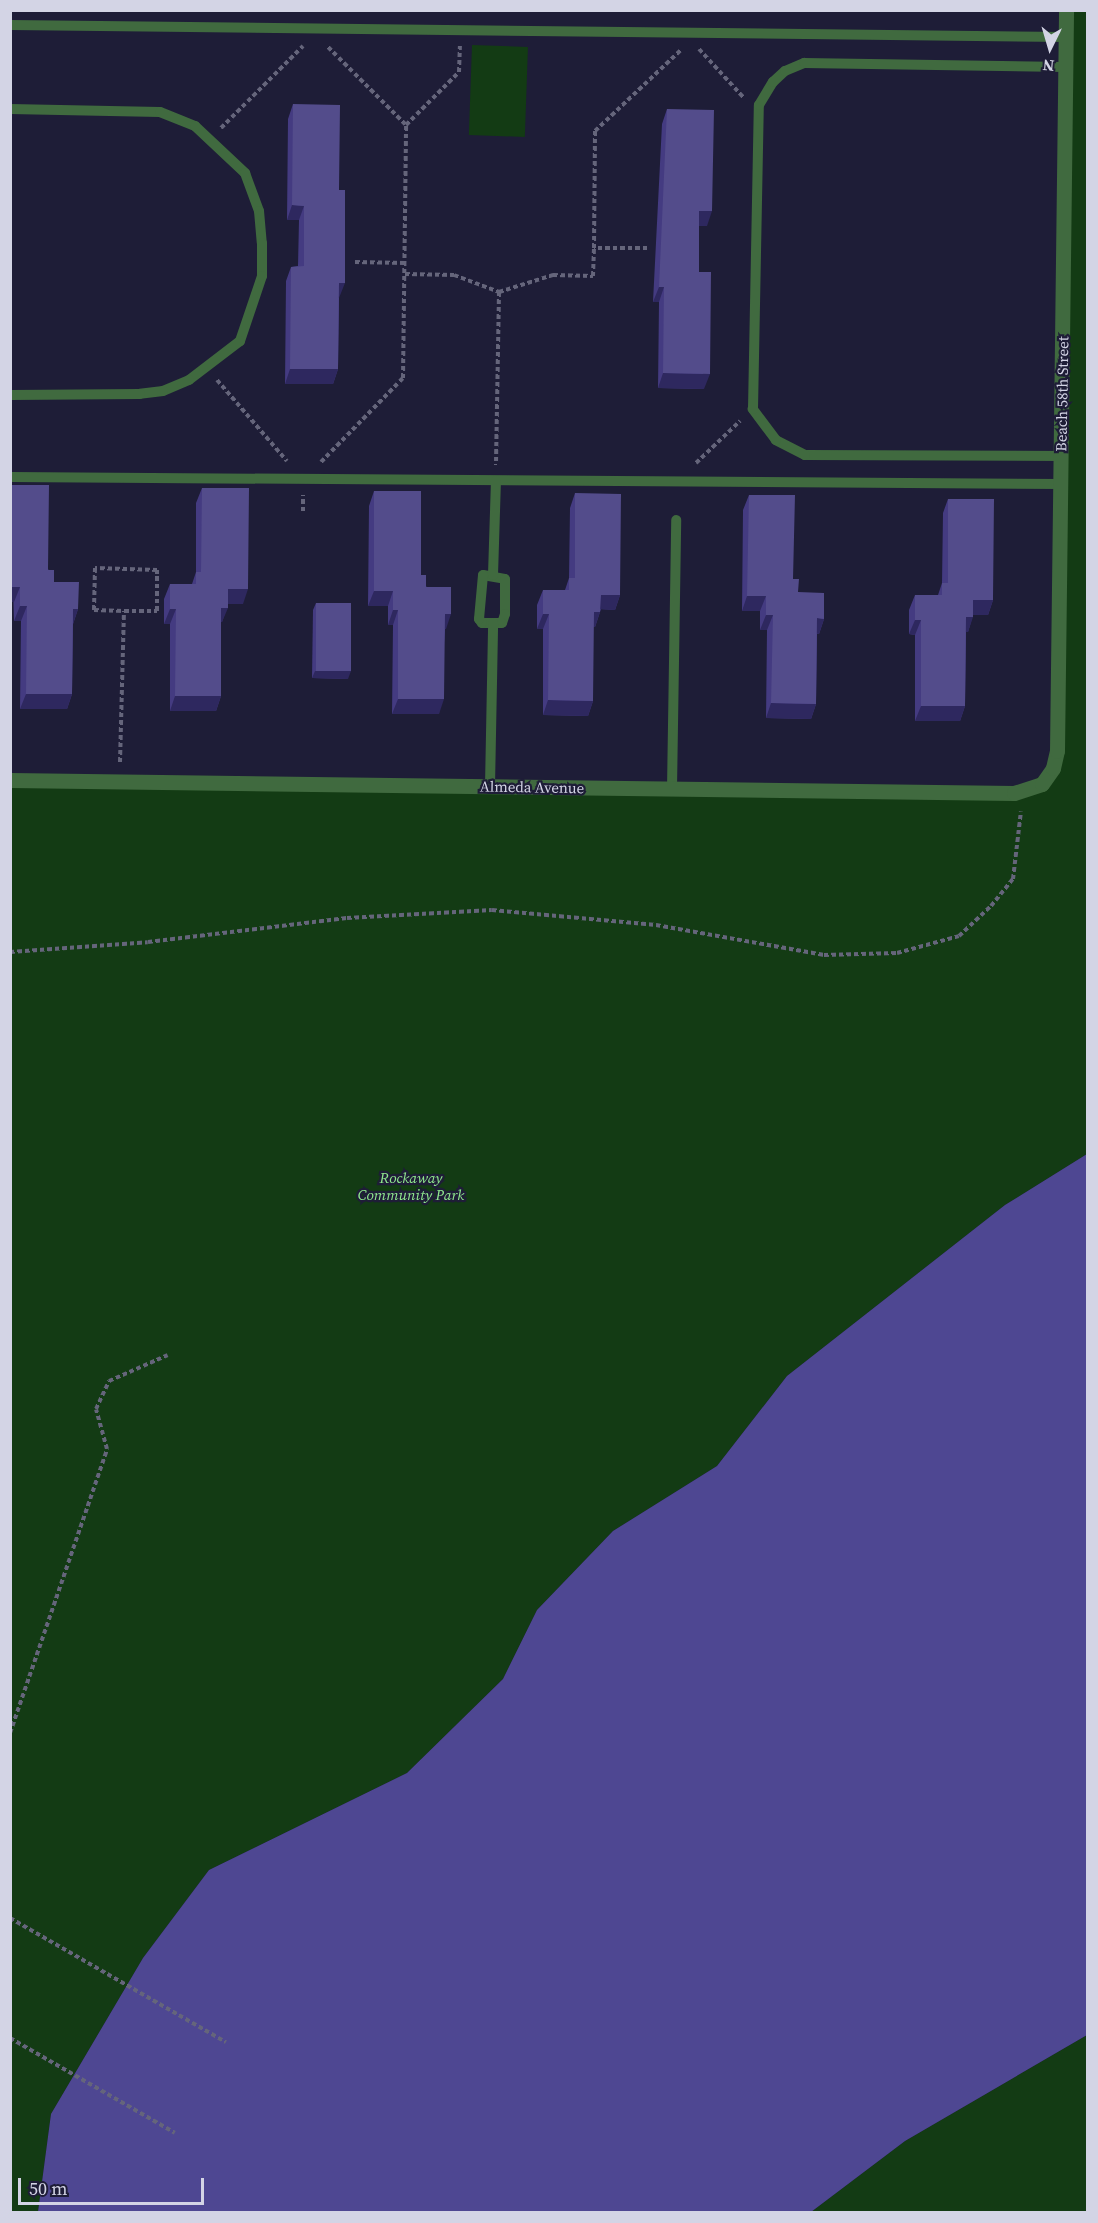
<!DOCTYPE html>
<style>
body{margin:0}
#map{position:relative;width:1098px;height:2223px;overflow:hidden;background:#1e1d37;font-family:"Source Serif 4",serif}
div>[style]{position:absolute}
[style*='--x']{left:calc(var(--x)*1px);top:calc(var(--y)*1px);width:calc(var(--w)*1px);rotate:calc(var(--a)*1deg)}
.green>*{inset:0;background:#133b14;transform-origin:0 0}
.water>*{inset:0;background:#4e4792}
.path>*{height:4px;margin-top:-2px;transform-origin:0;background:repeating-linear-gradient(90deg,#65657b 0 4.5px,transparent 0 7.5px)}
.service>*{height:10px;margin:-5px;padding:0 5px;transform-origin:5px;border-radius:5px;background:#406a3f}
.minor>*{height:15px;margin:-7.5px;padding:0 7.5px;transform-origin:7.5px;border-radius:7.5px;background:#406a3f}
.wall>*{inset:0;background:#443b81}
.shaded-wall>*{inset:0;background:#2e285f}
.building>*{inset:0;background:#534c8b;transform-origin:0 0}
span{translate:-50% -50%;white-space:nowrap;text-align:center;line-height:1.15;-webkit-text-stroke:4.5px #1e1d37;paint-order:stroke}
.street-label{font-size:15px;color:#d3d4e5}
.park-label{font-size:15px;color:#90e88e;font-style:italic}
.frame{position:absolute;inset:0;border:12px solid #d3d4e5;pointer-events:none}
.north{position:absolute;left:1020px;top:18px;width:60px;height:60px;-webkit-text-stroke:4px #1e1d37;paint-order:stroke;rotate:185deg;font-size:16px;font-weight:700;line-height:24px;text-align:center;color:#d3d4e5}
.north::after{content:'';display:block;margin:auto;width:21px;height:27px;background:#d3d4e5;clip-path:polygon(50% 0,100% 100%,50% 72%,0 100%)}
.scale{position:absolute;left:18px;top:2178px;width:186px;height:27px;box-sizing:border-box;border:3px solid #d3d4e5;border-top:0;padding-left:8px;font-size:18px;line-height:21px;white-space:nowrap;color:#d3d4e5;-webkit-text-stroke:4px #1e1d37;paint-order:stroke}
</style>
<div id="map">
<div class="green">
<div style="clip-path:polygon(1066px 11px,1087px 11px,1087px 1154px,1005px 1205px,787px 1376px,717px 1466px,613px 1531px,537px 1610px,503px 1679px,407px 1773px,209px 1870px,143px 1958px,51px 2114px,38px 2212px,11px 2212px,11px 780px,1014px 793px,1053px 768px)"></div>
<div style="left:472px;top:45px;width:56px;height:90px;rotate:2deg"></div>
<div style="clip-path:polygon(1087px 2035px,1087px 2212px,811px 2212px,905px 2141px)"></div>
</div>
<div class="water">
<div style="clip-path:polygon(1087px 1154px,1087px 2035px,905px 2141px,811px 2212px,38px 2212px,51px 2114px,143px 1958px,209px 1870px,407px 1773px,503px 1679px,537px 1610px,613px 1531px,717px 1466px,787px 1376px,1005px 1205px)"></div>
</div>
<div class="path">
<div style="--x:328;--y:47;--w:110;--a:45"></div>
<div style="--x:699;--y:49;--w:67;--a:47.4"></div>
<div style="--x:221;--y:128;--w:116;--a:-45"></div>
<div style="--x:647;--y:248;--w:53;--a:180"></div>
<div style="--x:594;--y:248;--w:117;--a:-89.5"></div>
<div style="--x:595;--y:131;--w:118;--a:-43.3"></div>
<div style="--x:355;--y:262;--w:50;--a:1.1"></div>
<div style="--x:405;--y:274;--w:49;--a:1.2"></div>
<div style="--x:454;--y:275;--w:48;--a:20.7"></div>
<div style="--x:499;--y:292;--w:173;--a:91"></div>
<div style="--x:499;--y:292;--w:57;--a:-17.5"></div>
<div style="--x:553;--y:275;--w:40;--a:1.4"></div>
<div style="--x:593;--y:276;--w:28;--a:-88"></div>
<div style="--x:217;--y:380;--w:107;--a:49.2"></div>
<div style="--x:321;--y:462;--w:117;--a:-45.7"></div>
<div style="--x:403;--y:378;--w:253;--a:-89.3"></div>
<div style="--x:406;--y:125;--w:75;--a:-45"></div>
<div style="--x:459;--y:72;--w:26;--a:-88"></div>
<div style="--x:696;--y:463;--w:61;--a:-43.7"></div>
<div style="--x:303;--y:511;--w:16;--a:-90"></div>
<div style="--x:120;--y:762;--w:151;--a:-88.5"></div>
<div style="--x:124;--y:611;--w:33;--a:0"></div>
<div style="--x:157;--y:611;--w:41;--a:-90"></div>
<div style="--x:157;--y:570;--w:62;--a:-178.2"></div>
<div style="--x:95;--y:568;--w:42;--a:91.4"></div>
<div style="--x:94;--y:610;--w:30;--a:2"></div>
<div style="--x:10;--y:952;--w:138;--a:-4.1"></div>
<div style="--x:148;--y:942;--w:200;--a:-6.9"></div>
<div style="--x:347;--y:918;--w:145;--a:-3.2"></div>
<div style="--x:492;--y:910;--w:165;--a:5.2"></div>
<div style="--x:656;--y:925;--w:171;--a:10.1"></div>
<div style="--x:824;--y:955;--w:73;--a:-1.6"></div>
<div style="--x:897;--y:953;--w:64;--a:-15.3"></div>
<div style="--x:959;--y:936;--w:44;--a:-43.2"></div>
<div style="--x:991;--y:906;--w:35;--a:-51"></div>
<div style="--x:1013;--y:879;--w:68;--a:-83.3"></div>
<div style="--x:10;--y:1733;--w:300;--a:-71.1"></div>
<div style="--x:107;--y:1449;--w:41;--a:-105.4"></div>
<div style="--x:96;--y:1409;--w:31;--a:-65"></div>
<div style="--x:109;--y:1381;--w:64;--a:-23.8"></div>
<div style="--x:10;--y:1918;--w:249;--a:29.9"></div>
<div style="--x:10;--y:2038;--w:190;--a:29.9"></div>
</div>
<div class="service">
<div style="--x:10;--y:25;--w:1056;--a:0.65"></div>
<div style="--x:10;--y:109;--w:150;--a:1.1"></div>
<div style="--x:160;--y:112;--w:38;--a:22"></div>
<div style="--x:195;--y:126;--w:69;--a:43.2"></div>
<div style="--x:245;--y:173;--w:40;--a:69.8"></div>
<div style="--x:259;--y:211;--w:32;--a:85"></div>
<div style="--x:262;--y:243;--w:33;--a:90"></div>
<div style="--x:262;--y:276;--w:69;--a:108.7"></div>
<div style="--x:240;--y:341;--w:64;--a:142.6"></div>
<div style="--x:189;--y:380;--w:28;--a:157"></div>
<div style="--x:163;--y:391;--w:23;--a:173"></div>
<div style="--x:140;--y:394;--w:130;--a:179.6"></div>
<div style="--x:1061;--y:456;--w:256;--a:-179.8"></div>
<div style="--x:805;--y:455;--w:33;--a:-153"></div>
<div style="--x:776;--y:440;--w:39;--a:-127"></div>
<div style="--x:753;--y:409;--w:304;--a:-88.9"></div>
<div style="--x:759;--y:105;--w:27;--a:-59"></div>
<div style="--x:773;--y:82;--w:16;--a:-43"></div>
<div style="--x:785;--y:71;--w:21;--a:-23"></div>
<div style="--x:804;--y:63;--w:261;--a:0.9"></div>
<div style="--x:10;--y:477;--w:1051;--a:0.38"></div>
<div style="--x:483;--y:575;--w:22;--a:10"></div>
<div style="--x:505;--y:579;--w:35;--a:90"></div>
<div style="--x:505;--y:614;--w:9;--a:108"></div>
<div style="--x:502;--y:623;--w:20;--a:180"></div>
<div style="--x:482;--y:623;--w:5;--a:-127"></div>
<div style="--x:479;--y:619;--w:44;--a:-84.8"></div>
<div style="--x:493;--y:575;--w:94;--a:-88.2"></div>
<div style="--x:490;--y:786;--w:163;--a:-88.9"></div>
<div style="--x:672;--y:789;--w:269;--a:-89.1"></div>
</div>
<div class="minor">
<div style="--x:10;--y:780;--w:1004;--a:0.74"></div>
<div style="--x:1014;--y:793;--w:29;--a:-18"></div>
<div style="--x:1042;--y:784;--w:19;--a:-55"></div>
<div style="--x:1053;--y:768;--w:17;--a:-77"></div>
<div style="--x:1057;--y:751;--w:741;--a:-89.3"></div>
</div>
<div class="wall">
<div style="clip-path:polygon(293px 104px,339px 298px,338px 369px,333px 384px,285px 384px,286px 281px,291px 267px,298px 266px,299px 220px,287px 220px,288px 119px)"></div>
<div style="clip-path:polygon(667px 109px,707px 226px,699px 226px,699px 272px,704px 389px,658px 388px,659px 302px,653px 302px,662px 124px)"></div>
<div style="clip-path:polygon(10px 485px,54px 582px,78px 609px,73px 624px,72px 694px,67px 709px,20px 709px,21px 621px,14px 621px)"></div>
<div style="clip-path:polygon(202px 488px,243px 604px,228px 604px,222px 622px,221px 622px,221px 696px,216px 711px,170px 711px,170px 624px,164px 624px,164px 599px,170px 584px,192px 584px,196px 572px,196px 503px)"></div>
<div style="clip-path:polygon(374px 491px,421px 575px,446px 629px,445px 629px,439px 714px,392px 714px,393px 625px,388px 625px,388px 606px,368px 606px,369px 506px)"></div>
<div style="clip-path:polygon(575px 493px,620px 595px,615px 610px,601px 609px,595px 627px,593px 627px,593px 701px,588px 716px,543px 715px,543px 629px,537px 629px,537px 605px,543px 590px,565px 590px,569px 578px,570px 508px)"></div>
<div style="clip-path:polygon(749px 495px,793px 579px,798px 592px,824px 619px,819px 634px,817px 634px,816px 704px,811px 719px,766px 718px,767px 630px,760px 630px,760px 611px,742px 611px,743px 510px)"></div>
<div style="clip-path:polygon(948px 499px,993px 600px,988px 615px,973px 615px,968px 632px,966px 632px,965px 706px,960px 721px,915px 721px,915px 635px,909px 634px,909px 610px,915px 595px,938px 595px,942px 583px,943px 513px)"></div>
<div style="clip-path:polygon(316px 603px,348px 679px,312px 678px,313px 610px)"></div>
</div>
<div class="shaded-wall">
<div style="clip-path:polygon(292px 205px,304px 206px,299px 220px,287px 220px)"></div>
<div style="clip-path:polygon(699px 211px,712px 211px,707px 226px,694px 226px)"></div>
<div style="clip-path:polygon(339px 283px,345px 283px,339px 298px,333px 298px)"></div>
<div style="clip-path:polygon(659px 287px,664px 287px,659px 302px,653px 302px)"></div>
<div style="clip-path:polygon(290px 369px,338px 369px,333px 384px,285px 384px)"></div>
<div style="clip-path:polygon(663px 373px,710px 374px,704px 389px,658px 388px)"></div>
<div style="clip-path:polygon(10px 587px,20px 587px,14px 602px,10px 602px)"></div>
<div style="clip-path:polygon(228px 589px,248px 589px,243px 604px,222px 604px)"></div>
<div style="clip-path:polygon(374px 591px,393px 591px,388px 606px,368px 606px)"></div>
<div style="clip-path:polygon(601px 595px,620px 595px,615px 610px,595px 609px)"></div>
<div style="clip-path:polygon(747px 596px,766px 596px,760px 611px,742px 611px)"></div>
<div style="clip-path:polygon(973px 600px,993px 600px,988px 615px,968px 615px)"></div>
<div style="clip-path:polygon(20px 606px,27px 606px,21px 621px,14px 621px)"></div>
<div style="clip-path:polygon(221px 608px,228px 608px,222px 622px,216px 623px)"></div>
<div style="clip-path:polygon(73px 609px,78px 609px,73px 624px)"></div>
<div style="clip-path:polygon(170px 609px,176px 609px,170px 624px,164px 624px)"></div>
<div style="clip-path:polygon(393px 610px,398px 610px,393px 625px,388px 625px)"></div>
<div style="clip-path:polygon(594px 612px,600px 612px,595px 627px,588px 627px)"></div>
<div style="clip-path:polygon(445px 614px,451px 614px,446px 629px,439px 629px)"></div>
<div style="clip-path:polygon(543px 614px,549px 614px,543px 629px,537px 629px)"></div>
<div style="clip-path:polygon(766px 615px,773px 615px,767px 630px,760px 630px)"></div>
<div style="clip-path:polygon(966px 617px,973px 617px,968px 632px,960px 632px)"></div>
<div style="clip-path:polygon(817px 618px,824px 619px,819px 634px,812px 633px)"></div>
<div style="clip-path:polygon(915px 620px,921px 620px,915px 635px,909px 634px)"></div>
<div style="clip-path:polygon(315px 671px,351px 671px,348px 679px,312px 678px)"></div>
<div style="clip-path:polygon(26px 694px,72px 694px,67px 709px,20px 709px)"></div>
<div style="clip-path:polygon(175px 696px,221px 696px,216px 711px,170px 711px)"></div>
<div style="clip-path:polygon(398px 699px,444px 699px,439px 714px,392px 714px)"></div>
<div style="clip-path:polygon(548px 700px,593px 701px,588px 716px,543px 715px)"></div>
<div style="clip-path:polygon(771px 703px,816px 704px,811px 719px,766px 718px)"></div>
<div style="clip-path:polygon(921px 706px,965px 706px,960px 721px,915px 721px)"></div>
</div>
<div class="building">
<div style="clip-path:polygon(293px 104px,340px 105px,339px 190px,345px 190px,345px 283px,339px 283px,338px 369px,290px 369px,291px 267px,304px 266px,304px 206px,292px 205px)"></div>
<div style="clip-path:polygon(667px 109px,714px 110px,712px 211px,699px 211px,699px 272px,711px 272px,710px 374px,663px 373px,664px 287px,659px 287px)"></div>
<div style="clip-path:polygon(10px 485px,49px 485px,48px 570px,54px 570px,54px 582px,79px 582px,78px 609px,73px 609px,72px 694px,26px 694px,27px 606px,20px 606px,20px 587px,10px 587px)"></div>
<div style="clip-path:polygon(202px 488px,249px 488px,248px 589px,228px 589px,228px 608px,221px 608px,221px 696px,175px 696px,176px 609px,170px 609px,170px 584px,196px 584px,196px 572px,201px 572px)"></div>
<div style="clip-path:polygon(374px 491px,421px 491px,421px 575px,426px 575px,426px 587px,451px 587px,451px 614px,445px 614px,444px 699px,398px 699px,398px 610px,393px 610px,393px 591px,374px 591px)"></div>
<div style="clip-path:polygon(575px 493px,621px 494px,620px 595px,601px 595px,600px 612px,594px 612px,593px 701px,548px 700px,549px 614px,543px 614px,543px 590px,569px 590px,569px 578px,575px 578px)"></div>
<div style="clip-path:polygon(749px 495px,795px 495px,793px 579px,799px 579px,798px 592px,824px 593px,824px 619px,817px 618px,816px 704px,771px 703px,773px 615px,766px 615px,766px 596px,747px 596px)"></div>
<div style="clip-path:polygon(948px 499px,994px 499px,993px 600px,973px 600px,973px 617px,966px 617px,965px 706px,921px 706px,921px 620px,915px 620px,915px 595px,942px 595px,942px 583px,948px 583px)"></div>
<div style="left:316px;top:603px;width:35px;height:68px"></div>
</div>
<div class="street-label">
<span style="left:1062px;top:394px;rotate:-89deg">Beach 58th Street</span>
<span style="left:532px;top:787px;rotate:1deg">Almeda Avenue</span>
</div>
<div class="park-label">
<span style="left:411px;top:1186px">Rockaway<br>Community Park</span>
</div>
<div class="frame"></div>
<div class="north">N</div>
<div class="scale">50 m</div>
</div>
